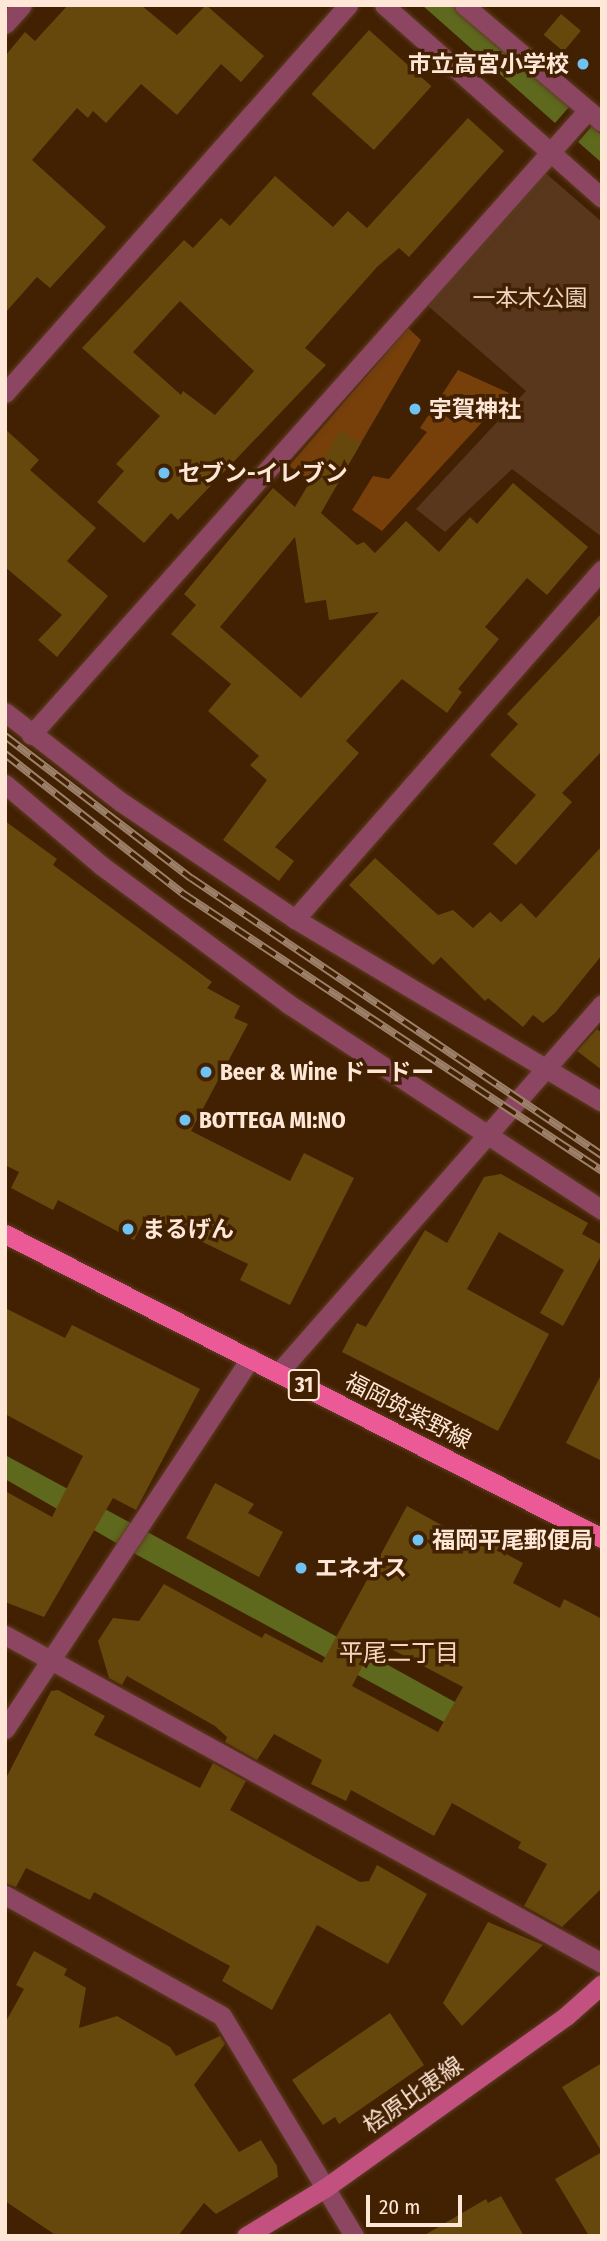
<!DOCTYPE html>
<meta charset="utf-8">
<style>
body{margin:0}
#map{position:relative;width:607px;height:2241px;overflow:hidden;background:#422002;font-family:"Fira Sans Condensed","Noto Sans JP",sans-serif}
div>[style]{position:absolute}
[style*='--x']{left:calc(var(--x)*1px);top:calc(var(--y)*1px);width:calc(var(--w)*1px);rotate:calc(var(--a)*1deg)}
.green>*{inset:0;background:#58371d}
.forest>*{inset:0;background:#773f0a}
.water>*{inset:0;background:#5e691e}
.building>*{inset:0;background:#67480c;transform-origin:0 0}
.roads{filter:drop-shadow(0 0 2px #5c3c20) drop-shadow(0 0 2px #5c3c20)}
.minor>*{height:19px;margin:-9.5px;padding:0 9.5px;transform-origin:9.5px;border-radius:9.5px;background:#8c4661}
.tertiary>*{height:19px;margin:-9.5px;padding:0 9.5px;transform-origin:9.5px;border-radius:9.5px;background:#8c4661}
.secondary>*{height:19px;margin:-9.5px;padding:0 9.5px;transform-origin:9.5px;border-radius:9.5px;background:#c25180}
.primary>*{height:19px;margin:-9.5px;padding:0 9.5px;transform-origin:9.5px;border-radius:9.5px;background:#ec5997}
.rail>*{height:8px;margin-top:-4px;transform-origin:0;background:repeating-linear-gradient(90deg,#422002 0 16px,#9d8069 0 32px);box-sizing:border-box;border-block:2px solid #9d8069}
.dots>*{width:19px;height:19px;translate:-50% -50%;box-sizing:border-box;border:4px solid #422002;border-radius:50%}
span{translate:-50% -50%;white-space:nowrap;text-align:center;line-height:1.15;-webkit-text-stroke:7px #422002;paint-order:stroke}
.shield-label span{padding:2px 5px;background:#422002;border:2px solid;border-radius:5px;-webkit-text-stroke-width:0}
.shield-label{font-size:21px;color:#fee7d7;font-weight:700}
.poi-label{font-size:23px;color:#fee7d7;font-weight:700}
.right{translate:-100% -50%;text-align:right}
.left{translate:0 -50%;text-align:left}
.park-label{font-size:23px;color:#eed3c1}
.street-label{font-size:23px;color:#fee7d7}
.neighbourhood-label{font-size:24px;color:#f8d6be}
.frame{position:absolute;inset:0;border:7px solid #fee7d7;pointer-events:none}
.scale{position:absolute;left:366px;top:2195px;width:96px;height:32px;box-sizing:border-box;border:4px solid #fee7d7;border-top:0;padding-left:9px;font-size:21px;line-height:24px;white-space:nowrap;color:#fee7d7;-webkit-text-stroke:5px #422002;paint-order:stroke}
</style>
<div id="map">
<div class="green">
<div style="clip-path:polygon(542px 170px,602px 222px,602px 537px,512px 469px,445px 532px,416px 509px,526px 391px,428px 306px)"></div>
</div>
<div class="forest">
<div style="clip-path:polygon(408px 328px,421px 340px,331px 494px,289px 466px)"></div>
<div style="clip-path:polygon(458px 370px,509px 393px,382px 531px,352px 510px,373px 476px,389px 479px,427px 432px,420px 428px)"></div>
</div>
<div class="water">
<div style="clip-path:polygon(422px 5px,456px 5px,570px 106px,555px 123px)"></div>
<div style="clip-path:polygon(592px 126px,602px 135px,602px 163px,578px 142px)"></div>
<div style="clip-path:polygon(5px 1455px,153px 1535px,594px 1779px,578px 1795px,139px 1556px,5px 1479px)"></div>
</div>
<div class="building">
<div style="clip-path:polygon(68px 5px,141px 5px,177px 35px,206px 5px,264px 56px,241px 82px,221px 64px,177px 115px,141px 84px,106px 123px,93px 111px,88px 118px,77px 108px,32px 160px,106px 227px,50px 288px,37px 277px,5px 313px,5px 56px,25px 32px,35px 41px)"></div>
<div style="left:561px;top:14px;width:26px;height:27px;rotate:40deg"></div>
<div style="left:369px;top:30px;width:84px;height:86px;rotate:42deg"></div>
<div style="clip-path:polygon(evenodd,468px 118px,504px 151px,409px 257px,399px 248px,377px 267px,305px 348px,326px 365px,178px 520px,171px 513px,144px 543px,97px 502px,124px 471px,116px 464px,160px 416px,82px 348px,184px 240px,193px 248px,221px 218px,230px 226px,275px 176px,333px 227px,348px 211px,367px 228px,468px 118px,180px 301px,254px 371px,215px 415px,183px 391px,181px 395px,133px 352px,180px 301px)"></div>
<div style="clip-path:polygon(5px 429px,39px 460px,30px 470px,96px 528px,67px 561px,108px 596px,57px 657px,38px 640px,62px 615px,5px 567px)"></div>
<div style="clip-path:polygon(evenodd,340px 431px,361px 443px,321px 513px,357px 545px,364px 542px,375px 553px,406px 521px,439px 552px,470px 517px,477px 524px,513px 483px,588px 547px,547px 595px,527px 578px,485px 627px,499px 639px,458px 689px,462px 692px,447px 713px,402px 679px,346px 741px,359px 753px,275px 847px,294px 861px,279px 881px,223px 840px,267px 780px,250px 765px,259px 756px,208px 711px,231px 684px,171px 634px,196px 605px,184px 594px,228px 541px,273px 488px,295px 507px,340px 431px,295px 537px,305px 603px,326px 600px,329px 620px,379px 612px,301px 698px,220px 627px,295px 537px)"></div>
<div style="clip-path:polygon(602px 613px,602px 751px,562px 793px,572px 802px,516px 865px,493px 844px,536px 795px,490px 755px,518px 724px,507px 714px)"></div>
<div style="clip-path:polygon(5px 821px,57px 859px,53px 865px,212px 982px,207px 988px,240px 1006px,234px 1018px,248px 1024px,191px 1131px,290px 1181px,304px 1153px,354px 1178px,290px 1305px,240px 1280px,248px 1264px,147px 1215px,134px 1240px,58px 1200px,53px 1210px,11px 1188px,19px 1172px,5px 1165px)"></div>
<div style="clip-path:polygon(602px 846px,602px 955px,555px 1013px,543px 1023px,533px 1015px,523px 1027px,488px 998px,485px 1001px,441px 957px,433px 965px,349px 885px,375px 858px,438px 915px,453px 910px,473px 928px,490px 912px,501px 922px,521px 903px,536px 918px)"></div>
<div style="clip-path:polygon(597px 1029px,602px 1033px,602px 1070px,577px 1051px)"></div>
<div style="clip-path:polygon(501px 1174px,588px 1223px,582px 1234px,602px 1245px,602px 1254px,563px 1326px,540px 1313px,564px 1270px,499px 1232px,467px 1289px,549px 1334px,498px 1431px,342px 1352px,357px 1323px,366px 1327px,425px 1230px,447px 1243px,484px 1177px)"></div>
<div style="clip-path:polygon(5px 1308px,65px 1338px,72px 1325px,200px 1389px,136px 1510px,113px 1498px,44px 1617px,5px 1602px,5px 1491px,52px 1517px,83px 1456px,5px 1414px)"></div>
<div style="clip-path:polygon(602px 1373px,602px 1461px,566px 1443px)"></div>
<div style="clip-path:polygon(215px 1483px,254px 1504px,248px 1513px,283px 1532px,259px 1577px,186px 1538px)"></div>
<div style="clip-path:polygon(evenodd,407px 1506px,465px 1538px,471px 1525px,511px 1545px,506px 1554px,523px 1563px,513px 1583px,560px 1608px,564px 1599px,602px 1619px,602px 1888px,562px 1927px,524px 1906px,547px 1864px,518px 1848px,521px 1842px,452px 1803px,434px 1836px,351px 1790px,346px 1801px,311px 1784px,322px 1760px,274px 1734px,257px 1760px,225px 1742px,227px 1737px,215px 1726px,127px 1676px,122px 1685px,109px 1678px,98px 1641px,113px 1618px,139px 1621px,164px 1584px,262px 1638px,265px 1633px,322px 1663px,407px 1506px,376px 1641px,463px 1687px,438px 1732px,352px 1686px,376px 1641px)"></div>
<div style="clip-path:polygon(58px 1690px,105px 1716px,94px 1735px,200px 1788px,213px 1763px,246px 1781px,230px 1810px,360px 1882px,369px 1881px,377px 1865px,427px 1894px,388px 1964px,317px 1925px,272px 2010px,222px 1981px,230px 1966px,94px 1892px,90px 1900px,26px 1868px,16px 1887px,5px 1883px,5px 1780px,51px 1691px)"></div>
<div style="clip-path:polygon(488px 1922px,543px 1945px,462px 2026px,443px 2003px)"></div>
<div style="clip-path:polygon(34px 1951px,67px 1969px,64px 1975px,86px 1988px,79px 2028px,117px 2016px,170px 2047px,176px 2056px,220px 2036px,225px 2044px,194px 2085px,239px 2152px,261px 2140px,277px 2166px,278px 2177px,216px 2214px,204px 2203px,178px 2236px,57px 2236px,5px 2201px,5px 2023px,24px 1989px,16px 1985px)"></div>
<div style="clip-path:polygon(390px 2013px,424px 2065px,339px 2124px,335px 2117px,323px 2125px,292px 2080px)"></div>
<div style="clip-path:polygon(602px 2063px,602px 2152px,562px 2087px)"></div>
<div style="clip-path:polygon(602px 2152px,602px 2236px,589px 2236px,555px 2179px)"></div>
<div style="clip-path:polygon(501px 2196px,524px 2236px,423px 2236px,486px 2199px,488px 2203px)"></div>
</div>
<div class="roads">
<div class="minor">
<div style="--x:5;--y:24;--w:25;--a:-48"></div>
<div style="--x:5;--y:712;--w:147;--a:37.8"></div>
<div style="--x:121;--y:802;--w:210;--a:33.9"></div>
<div style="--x:295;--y:919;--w:357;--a:30.8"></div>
<div style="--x:31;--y:735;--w:837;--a:-48.29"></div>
<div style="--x:5;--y:784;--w:127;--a:40.2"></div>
<div style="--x:102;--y:866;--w:230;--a:36.5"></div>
<div style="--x:287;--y:1003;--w:377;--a:33.3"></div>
<div style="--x:295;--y:919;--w:465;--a:-48.7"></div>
<div style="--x:279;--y:1372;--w:490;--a:-48.7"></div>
<div style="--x:5;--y:1635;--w:681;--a:28.78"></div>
<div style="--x:5;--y:1729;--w:445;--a:-56.5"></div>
<div style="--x:5;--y:1895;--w:248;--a:29.1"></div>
<div style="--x:222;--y:2016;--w:257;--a:59"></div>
</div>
<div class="tertiary">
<div style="--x:384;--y:5;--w:291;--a:41.5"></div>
<div style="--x:464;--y:5;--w:181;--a:40.3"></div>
<div style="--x:5;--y:393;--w:518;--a:-48.52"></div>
</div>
<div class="secondary">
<div style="--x:246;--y:2236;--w:92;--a:-31.3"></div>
<div style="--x:325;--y:2188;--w:296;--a:-35.5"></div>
<div style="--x:566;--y:2016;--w:48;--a:-41.6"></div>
</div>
<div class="primary">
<div style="--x:5;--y:1234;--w:670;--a:26.99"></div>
</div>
</div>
<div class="rail">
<div style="--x:5;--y:736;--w:234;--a:37.4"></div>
<div style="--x:191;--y:878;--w:496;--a:34"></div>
<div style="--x:5;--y:754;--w:225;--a:38.1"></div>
<div style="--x:182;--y:893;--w:504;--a:33.5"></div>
</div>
<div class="dots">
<div style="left:583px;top:64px;background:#6fc2f4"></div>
<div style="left:415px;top:409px;background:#6fc2f4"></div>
<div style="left:164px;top:473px;background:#6fc2f4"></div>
<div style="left:206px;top:1072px;background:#6fc2f4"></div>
<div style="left:185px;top:1120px;background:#6fc2f4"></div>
<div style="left:128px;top:1229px;background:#6fc2f4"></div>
<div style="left:418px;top:1540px;background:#6fc2f4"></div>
<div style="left:301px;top:1568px;background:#6fc2f4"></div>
</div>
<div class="shield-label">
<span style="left:304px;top:1385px">31</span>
</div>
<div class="poi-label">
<span class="right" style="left:569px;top:64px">市立高宮小学校</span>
<span class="left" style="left:429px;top:409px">宇賀神社</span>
<span class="left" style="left:178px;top:473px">セブン-イレブン</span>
<span class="left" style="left:220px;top:1072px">Beer &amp; Wine ドードー</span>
<span class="left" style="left:199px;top:1120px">BOTTEGA MI:NO</span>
<span class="left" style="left:142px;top:1229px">まるげん</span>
<span class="left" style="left:432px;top:1540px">福岡平尾郵便局</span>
<span class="left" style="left:315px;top:1568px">エネオス</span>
</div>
<div class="park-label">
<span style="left:530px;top:298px">一本木公園</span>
</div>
<div class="street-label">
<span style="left:408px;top:1411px;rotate:27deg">福岡筑紫野線</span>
<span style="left:413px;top:2095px;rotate:-35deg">桧原比恵線</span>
</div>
<div class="neighbourhood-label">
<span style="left:399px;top:1654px">平尾二丁目</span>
</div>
<div class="frame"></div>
<div class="scale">20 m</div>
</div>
